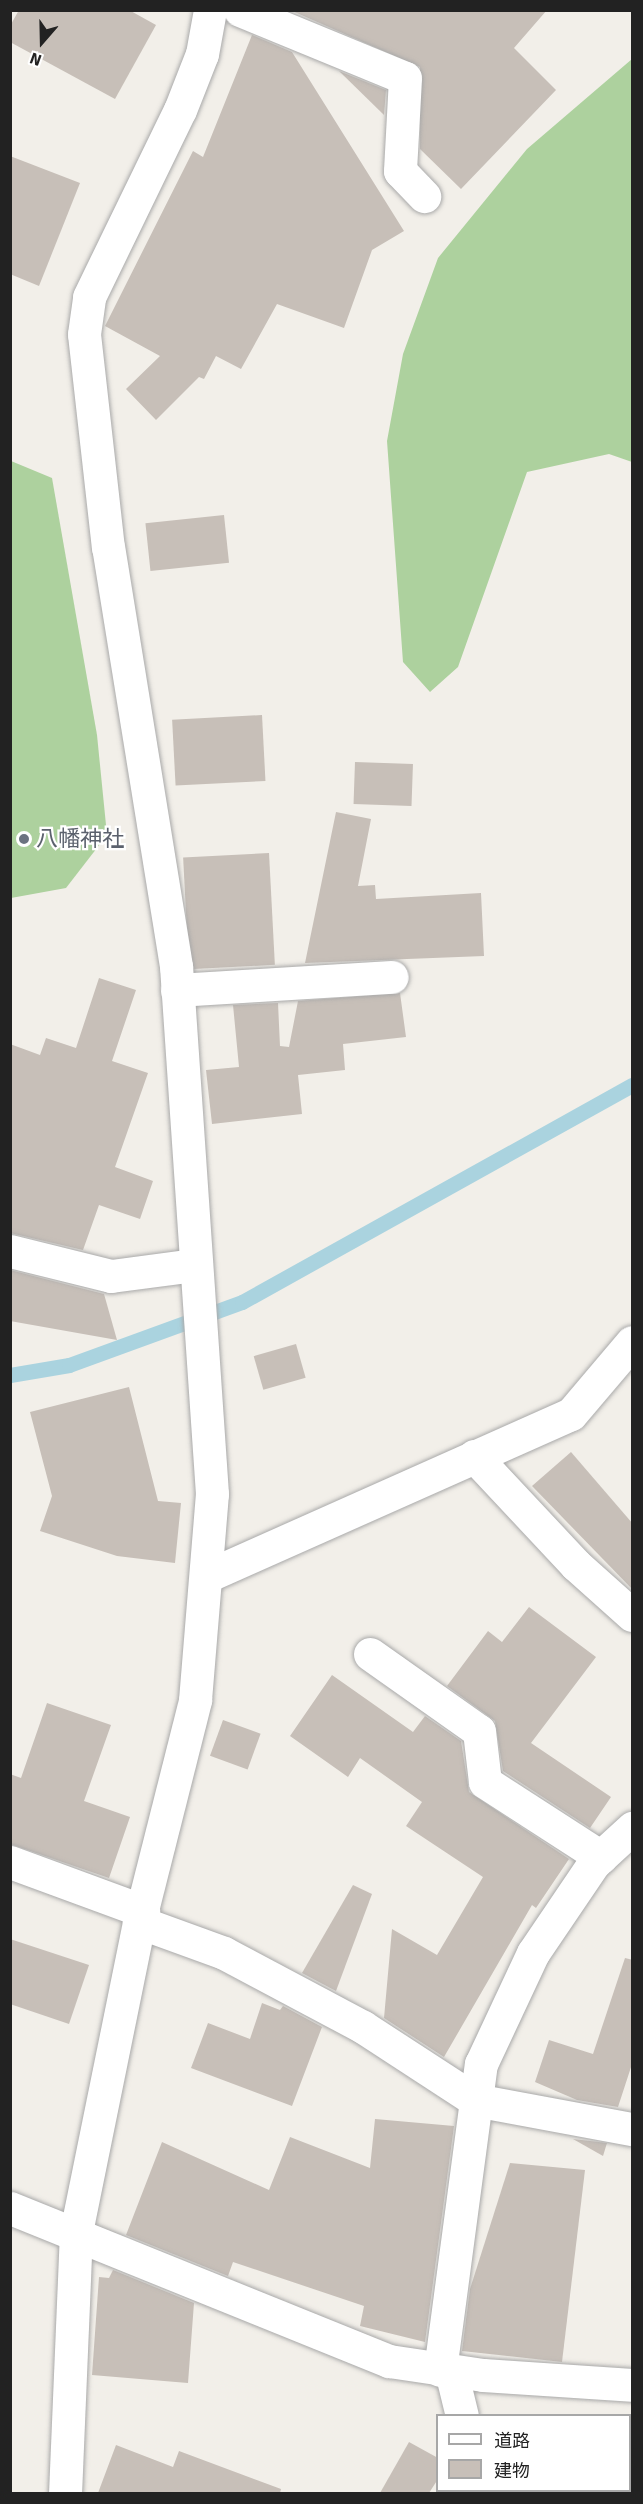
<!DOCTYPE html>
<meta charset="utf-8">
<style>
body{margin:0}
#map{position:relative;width:643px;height:2504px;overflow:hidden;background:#f2efe9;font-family:Signika,"Noto Sans JP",sans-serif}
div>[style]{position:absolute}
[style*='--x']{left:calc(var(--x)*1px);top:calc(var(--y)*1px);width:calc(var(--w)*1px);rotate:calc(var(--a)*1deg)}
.forest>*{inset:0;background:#add19e}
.stream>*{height:15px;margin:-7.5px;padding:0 7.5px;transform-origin:7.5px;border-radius:7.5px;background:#aad3df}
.building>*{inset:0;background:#c7bfb8;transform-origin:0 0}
.roads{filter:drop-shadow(0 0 2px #a9a9a9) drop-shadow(0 0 2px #a9a9a9)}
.minor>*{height:33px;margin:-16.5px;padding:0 16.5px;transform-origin:16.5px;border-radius:16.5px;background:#fff}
.dots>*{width:16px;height:16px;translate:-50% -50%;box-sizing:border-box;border:3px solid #fff;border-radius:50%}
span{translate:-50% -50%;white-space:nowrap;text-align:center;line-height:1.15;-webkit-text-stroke:4.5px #fff;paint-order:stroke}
.worship-label{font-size:22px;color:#5b616d}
.left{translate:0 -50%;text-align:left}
.frame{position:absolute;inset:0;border:12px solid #222;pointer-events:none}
.legend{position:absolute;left:436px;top:2414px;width:195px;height:78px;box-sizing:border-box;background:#fff;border:2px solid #a7a7a7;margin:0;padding:8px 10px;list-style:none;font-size:18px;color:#222}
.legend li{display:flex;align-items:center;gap:12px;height:30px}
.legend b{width:30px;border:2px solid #a7a7a7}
.north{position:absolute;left:12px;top:12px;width:60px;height:60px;-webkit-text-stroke:4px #fff;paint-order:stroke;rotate:200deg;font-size:16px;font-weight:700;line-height:24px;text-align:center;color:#222}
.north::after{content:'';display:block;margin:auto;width:21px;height:27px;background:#222;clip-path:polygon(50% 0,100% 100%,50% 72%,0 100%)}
</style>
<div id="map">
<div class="forest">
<div style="clip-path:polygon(632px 59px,632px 462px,609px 454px,527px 472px,458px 667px,430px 692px,403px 662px,387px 441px,403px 354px,438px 258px,527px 149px)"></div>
<div style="clip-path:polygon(11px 461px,52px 478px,97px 735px,107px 835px,66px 888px,11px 898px)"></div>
</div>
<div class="stream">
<div style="--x:10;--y:1375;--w:60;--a:-9.6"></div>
<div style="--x:69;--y:1365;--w:184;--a:-20"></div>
<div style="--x:242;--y:1302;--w:446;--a:-29.1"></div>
</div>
<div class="building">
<div style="clip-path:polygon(19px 10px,129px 10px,156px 25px,115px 99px,10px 42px,10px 26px)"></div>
<div style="clip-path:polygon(290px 10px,547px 10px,514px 48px,556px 90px,461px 189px,420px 149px,420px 67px)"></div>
<div style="clip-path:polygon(252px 35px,292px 52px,404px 231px,372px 250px,344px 328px,277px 304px,241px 369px,216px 356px,204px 379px,199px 377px,156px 420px,126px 389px,160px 356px,105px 326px,193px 151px,203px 157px)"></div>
<div style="clip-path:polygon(339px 71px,386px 90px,384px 115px)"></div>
<div style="clip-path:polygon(10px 156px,80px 183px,39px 286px,10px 274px)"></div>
<div style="left:224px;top:515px;width:48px;height:79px;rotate:84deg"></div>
<div style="left:262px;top:715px;width:66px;height:90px;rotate:87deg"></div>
<div style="left:355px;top:762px;width:58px;height:42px;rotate:2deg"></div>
<div style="clip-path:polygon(336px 812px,371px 819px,358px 886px,375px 885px,376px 899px,481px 893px,484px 956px,305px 963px)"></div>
<div style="left:269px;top:853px;width:112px;height:86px;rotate:87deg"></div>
<div style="clip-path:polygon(99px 978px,136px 990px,112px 1061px,148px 1073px,115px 1167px,153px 1181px,140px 1219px,99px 1205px,83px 1250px,10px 1233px,10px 1044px,40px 1055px,46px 1038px,76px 1048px)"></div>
<div style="clip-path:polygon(400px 993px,406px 1037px,343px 1044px,345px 1070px,298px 1075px,302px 1114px,212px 1124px,206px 1070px,239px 1067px,233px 1005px,278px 1003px,280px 1046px,289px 1047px,298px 1001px)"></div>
<div style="clip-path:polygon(10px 1270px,104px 1294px,117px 1340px,10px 1321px)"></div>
<div style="left:296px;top:1344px;width:35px;height:44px;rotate:74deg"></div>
<div style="clip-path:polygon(129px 1387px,158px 1501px,181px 1503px,175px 1563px,117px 1556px,40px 1531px,52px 1496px,30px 1412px)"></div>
<div style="clip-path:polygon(571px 1452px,633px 1524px,633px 1590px,532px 1486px)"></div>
<div style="clip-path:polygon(529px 1607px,596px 1657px,531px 1743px,611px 1797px,590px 1828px,503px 1771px,495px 1721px,447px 1686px,488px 1631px,502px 1642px)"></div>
<div style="clip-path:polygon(332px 1675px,413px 1732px,425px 1716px,461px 1741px,469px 1792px,569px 1859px,536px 1908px,532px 1905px,444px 2057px,384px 2018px,392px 1929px,437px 1955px,483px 1877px,406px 1826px,422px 1802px,360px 1758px,348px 1777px,290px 1736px)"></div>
<div style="clip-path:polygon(47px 1703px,111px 1725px,84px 1801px,130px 1817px,109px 1878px,10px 1844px,10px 1774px,21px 1778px)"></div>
<div style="left:223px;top:1720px;width:40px;height:38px;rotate:20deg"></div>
<div style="clip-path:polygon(353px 1885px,372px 1894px,336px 1991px,302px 1973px)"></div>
<div style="clip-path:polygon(10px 1939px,89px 1965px,69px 2024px,10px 2004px)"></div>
<div style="clip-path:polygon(625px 1958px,633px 1960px,633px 2061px,618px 2107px,577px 2100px,535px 2082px,549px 2040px,593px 2054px)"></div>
<div style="clip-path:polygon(262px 2003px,280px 2010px,283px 2006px,322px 2027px,292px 2106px,191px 2068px,208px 2023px,250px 2039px)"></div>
<div style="clip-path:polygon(375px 2119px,454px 2126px,425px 2342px,360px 2326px,364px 2306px,233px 2262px,228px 2276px,126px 2235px,162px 2142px,269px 2190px,290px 2137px,370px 2168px)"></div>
<div style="clip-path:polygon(573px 2139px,607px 2143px,603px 2156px)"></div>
<div style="clip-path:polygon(510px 2163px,585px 2170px,562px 2362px,462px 2351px,470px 2289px)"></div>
<div style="clip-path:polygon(113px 2270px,194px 2303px,188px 2383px,92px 2375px,99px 2277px,109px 2278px)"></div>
<div style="clip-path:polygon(409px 2442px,438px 2458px,438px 2479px,429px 2493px,380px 2493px)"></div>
<div style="clip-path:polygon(116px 2445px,173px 2467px,179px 2451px,281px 2489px,280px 2493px,98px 2493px)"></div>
</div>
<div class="roads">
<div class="minor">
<div style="--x:240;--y:10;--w:178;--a:22.4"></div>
<div style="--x:405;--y:78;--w:93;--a:93.1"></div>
<div style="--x:400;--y:171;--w:35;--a:46"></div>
<div style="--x:177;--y:990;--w:215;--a:-3.5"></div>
<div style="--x:10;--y:1251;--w:104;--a:13.9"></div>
<div style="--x:111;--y:1276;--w:85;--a:-7.5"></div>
<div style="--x:474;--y:1456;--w:149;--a:46.9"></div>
<div style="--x:576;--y:1565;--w:75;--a:41.8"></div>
<div style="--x:207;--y:1576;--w:398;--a:-24"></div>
<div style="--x:571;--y:1414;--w:94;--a:-49.7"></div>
<div style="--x:370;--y:1654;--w:133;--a:35.2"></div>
<div style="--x:479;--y:1731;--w:51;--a:83.3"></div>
<div style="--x:485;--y:1782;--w:138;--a:32.9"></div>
<div style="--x:10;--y:1862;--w:142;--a:20.2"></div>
<div style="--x:139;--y:1922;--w:90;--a:20"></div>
<div style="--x:224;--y:1953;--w:157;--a:28"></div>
<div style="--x:363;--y:2027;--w:134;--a:33.1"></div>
<div style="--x:475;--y:2100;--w:160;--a:10.5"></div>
<div style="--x:10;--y:2208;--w:409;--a:22"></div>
<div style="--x:389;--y:2361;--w:95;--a:8.5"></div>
<div style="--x:483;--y:2375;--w:149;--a:3.8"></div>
<div style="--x:440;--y:2370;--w:309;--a:-82.4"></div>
<div style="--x:481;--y:2064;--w:123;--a:-64.9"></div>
<div style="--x:533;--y:1953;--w:109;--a:-55.9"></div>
<div style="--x:594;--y:1863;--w:52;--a:-42.6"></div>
<div style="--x:451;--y:2371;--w:46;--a:76.3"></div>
<div style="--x:479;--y:2490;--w:4;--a:76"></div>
<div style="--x:65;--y:2494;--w:262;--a:-87.6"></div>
<div style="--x:76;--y:2232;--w:316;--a:-78.5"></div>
<div style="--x:139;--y:1922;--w:229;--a:-75.8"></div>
<div style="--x:195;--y:1700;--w:207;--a:-85.3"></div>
<div style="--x:212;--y:1494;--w:529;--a:-93.9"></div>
<div style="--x:176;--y:966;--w:423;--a:-99.2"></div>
<div style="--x:108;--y:548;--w:215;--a:-96.4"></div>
<div style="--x:84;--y:334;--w:37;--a:-82"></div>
<div style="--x:89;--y:297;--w:208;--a:-64.1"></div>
<div style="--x:180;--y:110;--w:60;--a:-68.6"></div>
<div style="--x:202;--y:54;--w:45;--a:-79.7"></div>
</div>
</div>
<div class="dots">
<div style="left:24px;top:839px;background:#6b7280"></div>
</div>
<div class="worship-label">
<span class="left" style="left:36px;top:839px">八幡神社</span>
</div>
<div class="frame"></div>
<ul class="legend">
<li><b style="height:8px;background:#fff"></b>道路</li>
<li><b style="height:16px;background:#c7bfb8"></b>建物</li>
</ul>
<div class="north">N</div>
</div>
